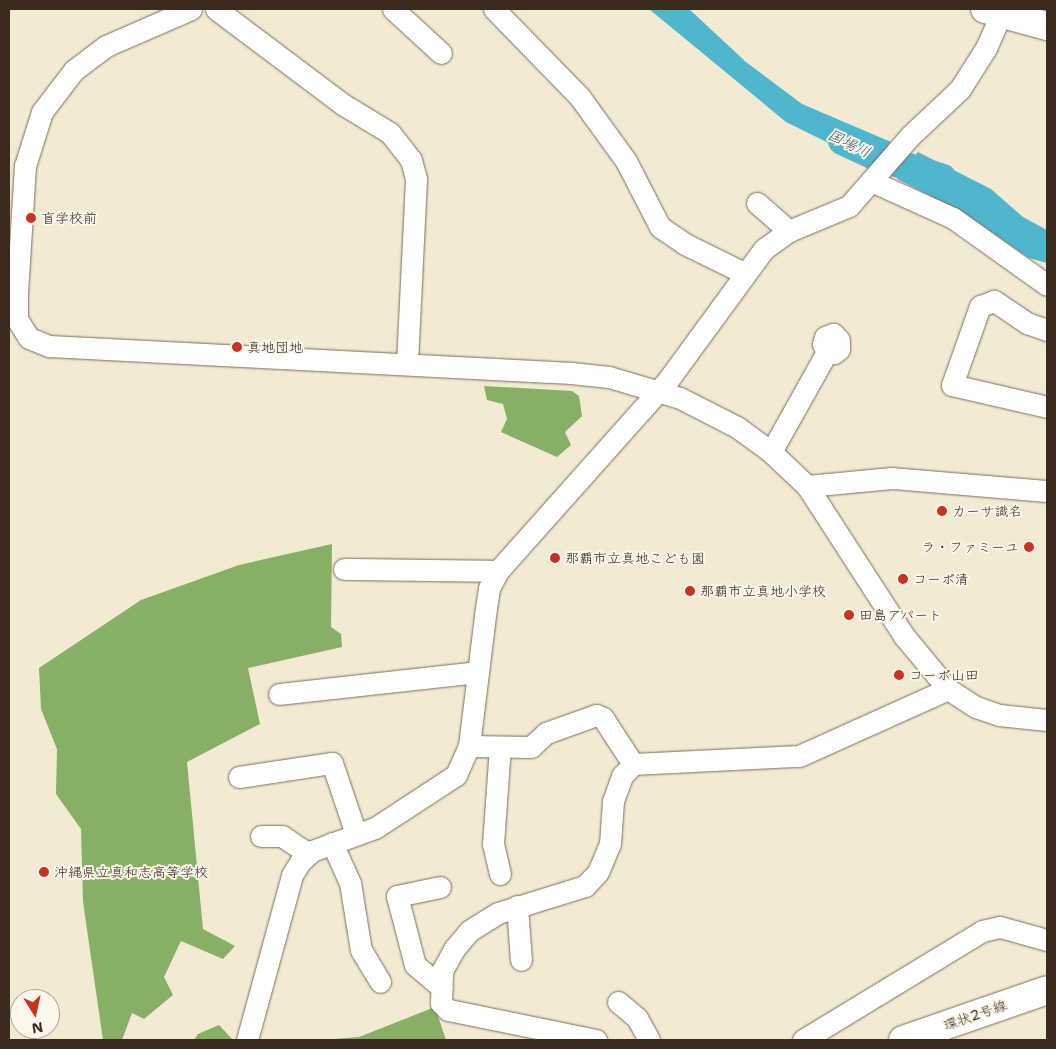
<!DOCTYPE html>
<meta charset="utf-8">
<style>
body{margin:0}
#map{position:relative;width:1056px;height:1049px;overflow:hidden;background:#f2ead2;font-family:"Shantell Sans","Klee One",sans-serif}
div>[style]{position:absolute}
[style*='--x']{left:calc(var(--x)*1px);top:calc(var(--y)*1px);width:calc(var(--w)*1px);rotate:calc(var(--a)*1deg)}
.forest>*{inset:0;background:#87b066}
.water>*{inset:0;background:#50b6ce}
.river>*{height:28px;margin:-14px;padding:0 14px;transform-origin:14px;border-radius:14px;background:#50b6ce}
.roads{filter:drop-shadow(0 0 1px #7b6d5d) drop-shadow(0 0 1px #7b6d5d)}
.minor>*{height:21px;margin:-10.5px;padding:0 10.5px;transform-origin:10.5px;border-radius:10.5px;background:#fff}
.major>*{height:28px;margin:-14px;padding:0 14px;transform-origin:14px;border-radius:14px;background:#fff}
.highway>*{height:28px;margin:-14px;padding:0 14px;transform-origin:14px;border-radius:14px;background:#fff}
.dots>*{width:14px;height:14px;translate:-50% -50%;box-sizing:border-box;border:2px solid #fbf7ec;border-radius:50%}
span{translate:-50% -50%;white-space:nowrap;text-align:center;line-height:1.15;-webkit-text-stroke:4px #fbf7ec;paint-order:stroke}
.poi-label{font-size:14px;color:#3b2a1e}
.left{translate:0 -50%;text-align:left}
.right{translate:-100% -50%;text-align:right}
.street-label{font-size:14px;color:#3b2a1e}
.water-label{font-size:15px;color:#425b5c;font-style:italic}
.frame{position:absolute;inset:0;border:10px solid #3b2a1e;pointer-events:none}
.north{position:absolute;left:10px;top:989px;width:50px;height:50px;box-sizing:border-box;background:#fbf7ec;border:1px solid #aea59a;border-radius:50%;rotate:170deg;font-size:14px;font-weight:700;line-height:20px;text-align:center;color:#3b2a1e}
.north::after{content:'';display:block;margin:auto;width:18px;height:22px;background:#c8321e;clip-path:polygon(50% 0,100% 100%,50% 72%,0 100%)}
</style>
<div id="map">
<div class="forest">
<div style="clip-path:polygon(484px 386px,572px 391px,579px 396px,582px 416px,565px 432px,571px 445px,557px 457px,501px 432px,507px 419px,503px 404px,487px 400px)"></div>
<div style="clip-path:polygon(332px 544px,331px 627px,341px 634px,342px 647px,248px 668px,260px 724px,187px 762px,203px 929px,235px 946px,223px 959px,181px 941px,164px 977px,173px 995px,144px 1019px,132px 1013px,122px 1040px,103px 1040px,83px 902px,81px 829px,56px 794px,57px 749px,41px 709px,39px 668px,141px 600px,239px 565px)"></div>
<div style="clip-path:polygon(435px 1007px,446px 1040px,321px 1040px,359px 1037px)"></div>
<div style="clip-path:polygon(219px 1025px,233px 1040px,194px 1040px,198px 1034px)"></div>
</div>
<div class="water">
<div style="clip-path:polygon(649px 9px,689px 9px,746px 62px,802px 104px,891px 142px,869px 163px,786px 122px)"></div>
<div style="clip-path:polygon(918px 152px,991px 189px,1023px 217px,1047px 230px,1047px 263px,1029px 258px,964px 213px,897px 179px)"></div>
</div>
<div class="river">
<div style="--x:842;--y:141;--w:35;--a:25"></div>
<div style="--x:874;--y:156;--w:72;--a:17.7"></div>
</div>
<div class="roads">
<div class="minor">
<div style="--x:191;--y:9;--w:93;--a:156.5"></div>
<div style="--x:106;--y:46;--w:40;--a:143"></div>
<div style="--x:74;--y:70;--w:53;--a:127.3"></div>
<div style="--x:42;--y:112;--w:57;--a:107.5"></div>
<div style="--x:25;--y:166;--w:128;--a:93.6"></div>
<div style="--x:17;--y:294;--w:25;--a:90"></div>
<div style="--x:17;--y:319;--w:22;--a:58"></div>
<div style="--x:29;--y:338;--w:22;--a:22"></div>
<div style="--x:49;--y:346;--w:523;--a:2.96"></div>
<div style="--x:571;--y:373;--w:38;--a:6"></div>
<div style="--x:609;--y:377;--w:74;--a:16.5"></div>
<div style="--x:680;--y:398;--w:64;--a:27"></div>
<div style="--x:737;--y:427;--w:42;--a:36.3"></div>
<div style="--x:771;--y:452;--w:50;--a:43.4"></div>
<div style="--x:807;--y:486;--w:179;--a:57.1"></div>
<div style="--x:904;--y:636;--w:69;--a:50.3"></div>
<div style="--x:948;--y:689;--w:33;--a:33"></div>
<div style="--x:976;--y:707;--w:24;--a:19"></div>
<div style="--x:999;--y:715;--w:48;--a:5.9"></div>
<div style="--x:216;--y:9;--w:160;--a:36.9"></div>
<div style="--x:344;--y:105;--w:54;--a:31.3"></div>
<div style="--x:390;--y:133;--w:34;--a:52"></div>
<div style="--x:411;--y:160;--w:20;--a:75"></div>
<div style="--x:416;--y:179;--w:184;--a:92.8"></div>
<div style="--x:393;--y:9;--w:65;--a:42.5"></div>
<div style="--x:494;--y:9;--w:122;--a:45.7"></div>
<div style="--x:579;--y:96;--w:80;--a:54.1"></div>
<div style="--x:626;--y:161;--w:74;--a:62.7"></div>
<div style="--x:660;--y:227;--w:30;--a:34"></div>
<div style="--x:685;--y:244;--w:66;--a:26.2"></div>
<div style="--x:871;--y:181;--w:90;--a:24.3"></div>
<div style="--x:953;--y:218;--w:115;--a:35.5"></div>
<div style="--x:757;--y:203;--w:43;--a:41.2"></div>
<div style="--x:1047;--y:330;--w:21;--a:-161"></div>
<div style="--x:1027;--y:323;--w:40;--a:-146"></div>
<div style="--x:994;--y:301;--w:15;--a:160"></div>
<div style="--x:980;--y:306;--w:84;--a:109.5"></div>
<div style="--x:952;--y:385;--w:98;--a:13"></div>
<div style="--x:771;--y:452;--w:115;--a:-60.8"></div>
<div style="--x:827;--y:352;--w:9;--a:-117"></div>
<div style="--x:823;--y:344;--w:7;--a:-74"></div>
<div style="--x:825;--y:337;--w:9;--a:-21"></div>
<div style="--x:833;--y:334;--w:8;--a:45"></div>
<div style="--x:839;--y:340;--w:9;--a:90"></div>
<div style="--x:839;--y:349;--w:6;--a:141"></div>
<div style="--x:834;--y:353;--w:7;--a:-172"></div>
<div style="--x:807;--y:486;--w:85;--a:-5.4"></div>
<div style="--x:892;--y:478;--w:156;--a:4.8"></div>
<div style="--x:344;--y:569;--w:154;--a:0.7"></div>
<div style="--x:279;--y:694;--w:199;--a:-6.3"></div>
<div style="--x:469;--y:746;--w:62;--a:0.9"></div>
<div style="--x:531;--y:747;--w:21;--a:-43"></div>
<div style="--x:546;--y:733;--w:53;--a:-19.8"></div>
<div style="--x:596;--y:715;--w:8;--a:23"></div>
<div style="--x:603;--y:718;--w:55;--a:56.9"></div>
<div style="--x:239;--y:777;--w:94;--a:-8.6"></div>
<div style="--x:332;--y:763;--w:75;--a:71.3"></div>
<div style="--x:261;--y:836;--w:21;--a:0"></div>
<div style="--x:282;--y:836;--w:32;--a:34"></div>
<div style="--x:332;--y:843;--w:44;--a:65.8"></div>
<div style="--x:350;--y:883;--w:68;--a:80.7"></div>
<div style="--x:361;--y:950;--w:37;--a:59"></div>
<div style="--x:500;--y:874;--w:31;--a:-103"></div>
<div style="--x:493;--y:844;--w:97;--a:-85.9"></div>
<div style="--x:440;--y:887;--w:44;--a:168.2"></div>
<div style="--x:397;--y:896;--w:71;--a:75.4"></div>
<div style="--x:415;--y:965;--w:35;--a:40"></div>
<div style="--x:517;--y:906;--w:54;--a:85.8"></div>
<div style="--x:618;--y:1002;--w:25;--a:40"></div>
<div style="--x:637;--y:1018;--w:25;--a:61"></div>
<div style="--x:247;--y:1040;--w:171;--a:-74.7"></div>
<div style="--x:292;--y:875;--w:15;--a:-58"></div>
<div style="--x:300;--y:862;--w:16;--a:-43"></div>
<div style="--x:312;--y:851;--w:67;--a:-20.1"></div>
<div style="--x:375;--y:828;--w:97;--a:-33.2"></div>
<div style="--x:456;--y:775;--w:32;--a:-66"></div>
<div style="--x:469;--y:746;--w:139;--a:-83"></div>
<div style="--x:486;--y:608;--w:20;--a:-81"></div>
<div style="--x:489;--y:588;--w:19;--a:-62"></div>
<div style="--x:498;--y:571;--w:256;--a:-48.3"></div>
<div style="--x:668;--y:380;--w:162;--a:-53.8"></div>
<div style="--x:764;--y:249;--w:31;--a:-36"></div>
<div style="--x:789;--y:231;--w:65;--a:-22.6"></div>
<div style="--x:849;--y:206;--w:93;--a:-48.9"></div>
<div style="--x:910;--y:136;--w:69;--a:-43.2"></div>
<div style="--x:960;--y:89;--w:49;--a:-57.6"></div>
<div style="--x:986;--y:48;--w:37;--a:-66"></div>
<div style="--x:596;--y:1040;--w:151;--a:-168.5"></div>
<div style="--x:448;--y:1010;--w:10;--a:-135"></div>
<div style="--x:441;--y:1003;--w:32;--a:-88"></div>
<div style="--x:442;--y:971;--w:25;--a:-61"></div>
<div style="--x:454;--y:949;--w:23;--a:-50"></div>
<div style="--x:469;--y:931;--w:34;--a:-32"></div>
<div style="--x:498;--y:913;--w:91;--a:-17.2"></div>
<div style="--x:585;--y:886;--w:19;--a:-47"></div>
<div style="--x:598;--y:872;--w:30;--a:-67"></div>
<div style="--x:610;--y:844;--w:43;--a:-86"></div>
<div style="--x:613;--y:801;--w:27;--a:-70"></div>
<div style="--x:622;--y:776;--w:16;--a:-47"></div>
<div style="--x:633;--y:764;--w:166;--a:-2.8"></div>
<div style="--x:799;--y:756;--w:163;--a:-24.2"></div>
<div style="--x:803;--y:1040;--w:210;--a:-31.3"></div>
<div style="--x:982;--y:931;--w:18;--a:-13"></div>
<div style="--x:1000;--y:927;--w:49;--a:15.5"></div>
</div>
<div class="major">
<div style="--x:903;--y:1040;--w:152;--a:-19.1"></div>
</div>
<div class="highway">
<div style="--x:985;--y:9;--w:64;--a:15.3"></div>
</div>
</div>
<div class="dots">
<div style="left:31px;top:218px;background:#c8321e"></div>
<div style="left:237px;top:347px;background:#c8321e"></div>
<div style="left:942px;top:511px;background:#c8321e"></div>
<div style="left:1029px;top:547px;background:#c8321e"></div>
<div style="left:555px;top:558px;background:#c8321e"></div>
<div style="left:903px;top:579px;background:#c8321e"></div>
<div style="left:690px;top:591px;background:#c8321e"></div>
<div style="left:849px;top:615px;background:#c8321e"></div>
<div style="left:899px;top:675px;background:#c8321e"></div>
<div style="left:44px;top:872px;background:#c8321e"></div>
</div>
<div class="poi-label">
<span class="left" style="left:41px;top:218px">盲学校前</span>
<span class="left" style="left:247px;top:347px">真地団地</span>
<span class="left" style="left:952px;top:511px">カーサ識名</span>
<span class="right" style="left:1019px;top:547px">ラ・ファミーユ</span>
<span class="left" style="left:565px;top:558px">那覇市立真地こども園</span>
<span class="left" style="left:913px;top:579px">コーポ清</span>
<span class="left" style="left:700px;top:591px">那覇市立真地小学校</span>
<span class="left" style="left:859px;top:615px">田島アパート</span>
<span class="left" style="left:909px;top:675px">コーポ山田</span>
<span class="left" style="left:54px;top:872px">沖縄県立真和志高等学校</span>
</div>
<div class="street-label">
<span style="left:975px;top:1015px;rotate:-19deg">環状2号線</span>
</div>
<div class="water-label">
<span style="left:849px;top:144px;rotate:26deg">国場川</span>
</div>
<div class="frame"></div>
<div class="north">N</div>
</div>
